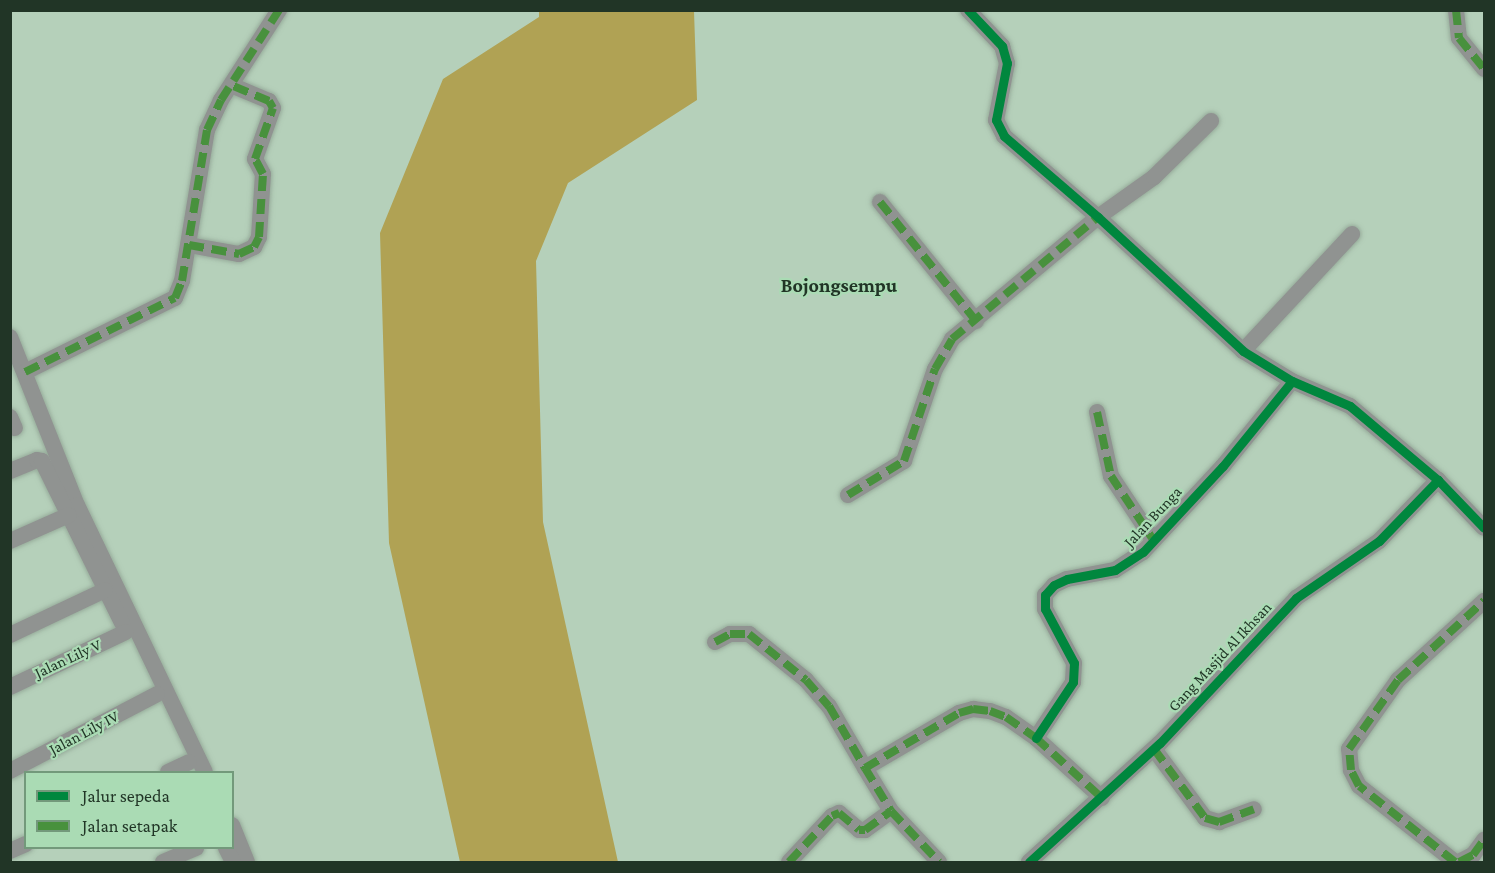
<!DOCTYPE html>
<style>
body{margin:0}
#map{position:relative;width:1495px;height:873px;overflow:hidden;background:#b5d0ba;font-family:"Crimson Pro",serif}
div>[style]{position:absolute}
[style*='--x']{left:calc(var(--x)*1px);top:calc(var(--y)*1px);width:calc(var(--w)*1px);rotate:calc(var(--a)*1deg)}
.water>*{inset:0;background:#b0a254}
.roads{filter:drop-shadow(0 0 2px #97ac9b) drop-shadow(0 0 2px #97ac9b)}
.minor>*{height:16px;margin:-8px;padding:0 8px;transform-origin:8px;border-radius:8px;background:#909391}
.quiet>*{height:8px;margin-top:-4px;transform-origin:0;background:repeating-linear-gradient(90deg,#48913d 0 15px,transparent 0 23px)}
.cycleway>*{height:9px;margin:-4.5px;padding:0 4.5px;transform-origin:4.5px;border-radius:4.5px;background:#00873e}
span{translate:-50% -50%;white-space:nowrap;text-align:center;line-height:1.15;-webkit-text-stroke:4.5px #aadbb4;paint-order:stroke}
.street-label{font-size:16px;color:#213526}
.quarter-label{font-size:20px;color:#213526;font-weight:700}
.frame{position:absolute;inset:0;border:12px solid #213526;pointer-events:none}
.legend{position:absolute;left:24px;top:771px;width:210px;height:78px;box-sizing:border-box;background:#aadbb4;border:2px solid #73997b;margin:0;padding:8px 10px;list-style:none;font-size:18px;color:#213526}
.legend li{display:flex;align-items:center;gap:12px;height:30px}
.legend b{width:30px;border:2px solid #73997b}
</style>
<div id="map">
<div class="water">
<div style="clip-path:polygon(539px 11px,694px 11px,697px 100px,568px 183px,536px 261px,543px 522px,618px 862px,460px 862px,389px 543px,380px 233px,443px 79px,539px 17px)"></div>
</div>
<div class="roads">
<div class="minor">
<div style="--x:968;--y:10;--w:50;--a:46.6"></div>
<div style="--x:1002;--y:46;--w:18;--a:74"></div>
<div style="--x:1007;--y:63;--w:58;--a:100.9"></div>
<div style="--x:996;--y:120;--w:18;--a:63"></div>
<div style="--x:1004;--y:136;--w:124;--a:40.8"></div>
<div style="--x:1098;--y:217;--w:197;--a:42.7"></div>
<div style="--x:1243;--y:351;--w:57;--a:31.5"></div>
<div style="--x:1292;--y:381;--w:63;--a:23.3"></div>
<div style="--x:1350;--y:406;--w:115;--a:40.1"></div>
<div style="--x:1438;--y:480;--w:66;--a:46.2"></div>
<div style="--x:1456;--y:10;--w:28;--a:84"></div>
<div style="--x:1459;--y:38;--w:40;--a:51"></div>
<div style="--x:880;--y:202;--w:153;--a:51.1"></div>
<div style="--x:189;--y:245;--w:51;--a:10.2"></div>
<div style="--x:239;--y:254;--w:17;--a:-25"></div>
<div style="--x:254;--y:247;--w:11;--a:-63"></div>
<div style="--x:259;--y:237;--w:63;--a:-86.4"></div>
<div style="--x:263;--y:174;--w:17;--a:-118"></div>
<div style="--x:255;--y:159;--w:54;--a:-70.6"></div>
<div style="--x:273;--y:108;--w:8;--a:-120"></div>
<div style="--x:269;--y:101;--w:41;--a:-157.2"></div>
<div style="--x:10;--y:337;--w:181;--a:68.3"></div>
<div style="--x:77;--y:505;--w:296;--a:64.4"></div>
<div style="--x:1243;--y:351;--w:160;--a:-47"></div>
<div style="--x:25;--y:372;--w:167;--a:-26.3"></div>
<div style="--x:175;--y:298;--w:18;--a:-68"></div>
<div style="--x:182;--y:281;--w:153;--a:-80.6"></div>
<div style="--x:207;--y:130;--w:33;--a:-65"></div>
<div style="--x:221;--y:100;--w:107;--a:-57.2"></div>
<div style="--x:1097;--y:412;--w:66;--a:77.7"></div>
<div style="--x:1111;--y:476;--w:74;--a:56.5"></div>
<div style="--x:10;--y:417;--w:12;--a:66"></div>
<div style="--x:10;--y:471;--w:29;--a:-22"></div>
<div style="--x:37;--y:460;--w:5;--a:11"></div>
<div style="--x:42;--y:461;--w:181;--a:63.7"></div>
<div style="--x:848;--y:495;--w:66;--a:-31.3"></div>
<div style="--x:904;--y:461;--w:97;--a:-71.4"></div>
<div style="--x:935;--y:369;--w:34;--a:-60"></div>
<div style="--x:952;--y:339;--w:190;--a:-39.9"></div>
<div style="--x:1098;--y:217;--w:69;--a:-35.5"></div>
<div style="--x:1154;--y:177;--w:80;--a:-44.5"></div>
<div style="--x:10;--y:541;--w:64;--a:-23.8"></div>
<div style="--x:10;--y:635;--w:105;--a:-25.3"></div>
<div style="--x:715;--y:642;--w:17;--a:-28"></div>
<div style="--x:730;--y:634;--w:19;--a:0"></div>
<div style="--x:749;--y:634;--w:73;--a:38.9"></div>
<div style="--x:806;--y:680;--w:35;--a:49"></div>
<div style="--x:829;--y:706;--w:72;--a:59.9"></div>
<div style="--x:865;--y:768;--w:109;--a:-30.3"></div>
<div style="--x:959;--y:713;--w:15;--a:-16"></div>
<div style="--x:973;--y:709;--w:17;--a:7"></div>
<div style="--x:990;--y:711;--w:17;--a:21"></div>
<div style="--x:1006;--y:717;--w:37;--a:35"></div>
<div style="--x:1036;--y:738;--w:89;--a:42.3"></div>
<div style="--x:10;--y:687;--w:128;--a:-25.4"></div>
<div style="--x:1036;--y:738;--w:67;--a:-56.5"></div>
<div style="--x:1073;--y:682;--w:19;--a:-87"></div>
<div style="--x:1074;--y:663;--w:61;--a:-118.2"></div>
<div style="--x:1045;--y:609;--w:14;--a:-90"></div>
<div style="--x:1045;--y:595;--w:13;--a:-48"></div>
<div style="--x:1054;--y:585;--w:14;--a:-25"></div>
<div style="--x:1067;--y:579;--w:49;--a:-10.6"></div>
<div style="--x:1115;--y:570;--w:33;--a:-33"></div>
<div style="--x:1143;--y:552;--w:117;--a:-47.1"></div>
<div style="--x:1223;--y:466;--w:109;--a:-50.9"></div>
<div style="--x:1154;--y:749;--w:86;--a:53.5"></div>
<div style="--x:1205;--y:818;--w:15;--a:16"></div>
<div style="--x:1219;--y:822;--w:37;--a:-20"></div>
<div style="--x:865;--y:768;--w:50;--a:58.8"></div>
<div style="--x:891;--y:811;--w:70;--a:46.7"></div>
<div style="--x:10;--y:771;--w:166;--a:-27.6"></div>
<div style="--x:168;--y:772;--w:23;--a:-25"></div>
<div style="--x:232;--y:825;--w:40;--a:68"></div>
<div style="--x:226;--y:848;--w:16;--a:63"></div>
<div style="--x:10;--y:851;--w:17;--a:-24"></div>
<div style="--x:163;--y:862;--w:36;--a:-23"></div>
<div style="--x:789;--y:862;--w:63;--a:-46.9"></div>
<div style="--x:832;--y:816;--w:8;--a:-23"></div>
<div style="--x:839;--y:813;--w:26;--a:40"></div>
<div style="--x:859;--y:830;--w:6;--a:0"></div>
<div style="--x:865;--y:830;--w:32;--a:-36"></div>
<div style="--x:1029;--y:862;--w:177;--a:-42.3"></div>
<div style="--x:1160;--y:743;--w:199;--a:-46.8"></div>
<div style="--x:1296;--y:598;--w:101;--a:-34.5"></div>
<div style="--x:1379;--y:541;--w:85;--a:-46"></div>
<div style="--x:1455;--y:862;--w:122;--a:-141.6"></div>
<div style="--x:1359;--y:786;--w:18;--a:-117"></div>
<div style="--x:1351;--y:770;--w:21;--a:-95"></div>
<div style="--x:1349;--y:749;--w:85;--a:-54.6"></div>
<div style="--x:1398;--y:680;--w:117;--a:-42.6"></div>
<div style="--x:1459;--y:862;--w:16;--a:-27"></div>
<div style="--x:1473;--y:855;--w:19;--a:-54"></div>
</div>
</div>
<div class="quiet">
<div style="--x:1456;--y:10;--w:28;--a:84"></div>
<div style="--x:1459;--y:38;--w:40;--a:51"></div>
<div style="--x:880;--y:202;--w:153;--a:51.1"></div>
<div style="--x:189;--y:245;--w:51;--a:10.2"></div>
<div style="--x:239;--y:254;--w:17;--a:-25"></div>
<div style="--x:254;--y:247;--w:11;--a:-63"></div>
<div style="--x:259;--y:237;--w:63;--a:-86.4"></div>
<div style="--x:263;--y:174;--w:17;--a:-118"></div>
<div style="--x:255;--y:159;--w:54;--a:-70.6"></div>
<div style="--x:273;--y:108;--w:8;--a:-120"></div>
<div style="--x:269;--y:101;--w:41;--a:-157.2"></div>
<div style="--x:25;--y:372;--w:167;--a:-26.3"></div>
<div style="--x:175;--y:298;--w:18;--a:-68"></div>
<div style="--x:182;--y:281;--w:153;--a:-80.6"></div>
<div style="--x:207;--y:130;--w:33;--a:-65"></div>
<div style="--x:221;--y:100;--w:107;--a:-57.2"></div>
<div style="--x:1097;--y:412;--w:66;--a:77.7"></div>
<div style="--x:1111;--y:476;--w:74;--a:56.5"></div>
<div style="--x:848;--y:495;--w:66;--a:-31.3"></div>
<div style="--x:904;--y:461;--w:97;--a:-71.4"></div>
<div style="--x:935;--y:369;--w:34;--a:-60"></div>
<div style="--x:952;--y:339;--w:190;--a:-39.9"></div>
<div style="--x:715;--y:642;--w:17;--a:-28"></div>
<div style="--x:730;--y:634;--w:19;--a:0"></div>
<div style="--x:749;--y:634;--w:73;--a:38.9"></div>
<div style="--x:806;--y:680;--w:35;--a:49"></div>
<div style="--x:829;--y:706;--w:72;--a:59.9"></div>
<div style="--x:865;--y:768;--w:109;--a:-30.3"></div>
<div style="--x:959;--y:713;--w:15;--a:-16"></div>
<div style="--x:973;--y:709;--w:17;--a:7"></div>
<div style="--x:990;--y:711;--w:17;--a:21"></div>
<div style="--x:1006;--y:717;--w:37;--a:35"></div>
<div style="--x:1036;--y:738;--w:89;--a:42.3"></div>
<div style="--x:1154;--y:749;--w:86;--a:53.5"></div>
<div style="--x:1205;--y:818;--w:15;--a:16"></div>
<div style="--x:1219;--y:822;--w:37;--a:-20"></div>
<div style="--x:865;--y:768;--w:50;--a:58.8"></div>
<div style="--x:891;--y:811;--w:70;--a:46.7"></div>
<div style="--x:789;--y:862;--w:63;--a:-46.9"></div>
<div style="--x:832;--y:816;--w:8;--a:-23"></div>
<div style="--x:839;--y:813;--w:26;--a:40"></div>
<div style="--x:859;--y:830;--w:6;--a:0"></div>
<div style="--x:865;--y:830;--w:32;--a:-36"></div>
<div style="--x:1455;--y:862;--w:122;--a:-141.6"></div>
<div style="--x:1359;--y:786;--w:18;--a:-117"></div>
<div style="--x:1351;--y:770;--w:21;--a:-95"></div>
<div style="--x:1349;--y:749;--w:85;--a:-54.6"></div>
<div style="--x:1398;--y:680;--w:117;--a:-42.6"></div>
<div style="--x:1459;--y:862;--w:16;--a:-27"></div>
<div style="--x:1473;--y:855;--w:19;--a:-54"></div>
</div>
<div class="cycleway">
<div style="--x:968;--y:10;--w:50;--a:46.6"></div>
<div style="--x:1002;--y:46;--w:18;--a:74"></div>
<div style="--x:1007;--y:63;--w:58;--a:100.9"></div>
<div style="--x:996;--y:120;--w:18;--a:63"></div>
<div style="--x:1004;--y:136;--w:124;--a:40.8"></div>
<div style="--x:1098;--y:217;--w:197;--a:42.7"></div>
<div style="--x:1243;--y:351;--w:57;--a:31.5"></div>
<div style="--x:1292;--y:381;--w:63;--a:23.3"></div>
<div style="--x:1350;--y:406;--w:115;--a:40.1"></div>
<div style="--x:1438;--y:480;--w:66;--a:46.2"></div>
<div style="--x:1036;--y:738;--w:67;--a:-56.5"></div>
<div style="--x:1073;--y:682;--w:19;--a:-87"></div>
<div style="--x:1074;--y:663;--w:61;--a:-118.2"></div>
<div style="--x:1045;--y:609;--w:14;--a:-90"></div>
<div style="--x:1045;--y:595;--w:13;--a:-48"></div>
<div style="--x:1054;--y:585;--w:14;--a:-25"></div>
<div style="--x:1067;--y:579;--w:49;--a:-10.6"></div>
<div style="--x:1115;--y:570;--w:33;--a:-33"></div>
<div style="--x:1143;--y:552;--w:117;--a:-47.1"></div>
<div style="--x:1223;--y:466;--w:109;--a:-50.9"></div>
<div style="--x:1029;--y:862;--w:177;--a:-42.3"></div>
<div style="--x:1160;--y:743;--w:199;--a:-46.8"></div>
<div style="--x:1296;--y:598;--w:101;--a:-34.5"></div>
<div style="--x:1379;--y:541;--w:85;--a:-46"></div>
</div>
<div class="street-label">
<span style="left:1153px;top:517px;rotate:-47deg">Jalan Bunga</span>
<span style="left:1220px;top:657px;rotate:-47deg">Gang Masjid Al Ikhsan</span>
<span style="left:68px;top:659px;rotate:-25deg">Jalan Lily V</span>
<span style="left:84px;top:733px;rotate:-28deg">Jalan Lily IV</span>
</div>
<div class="quarter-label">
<span style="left:839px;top:285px">Bojongsempu</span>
</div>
<div class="frame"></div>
<ul class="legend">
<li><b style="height:8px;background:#00873e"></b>Jalur sepeda</li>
<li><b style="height:8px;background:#48913d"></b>Jalan setapak</li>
</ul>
</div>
